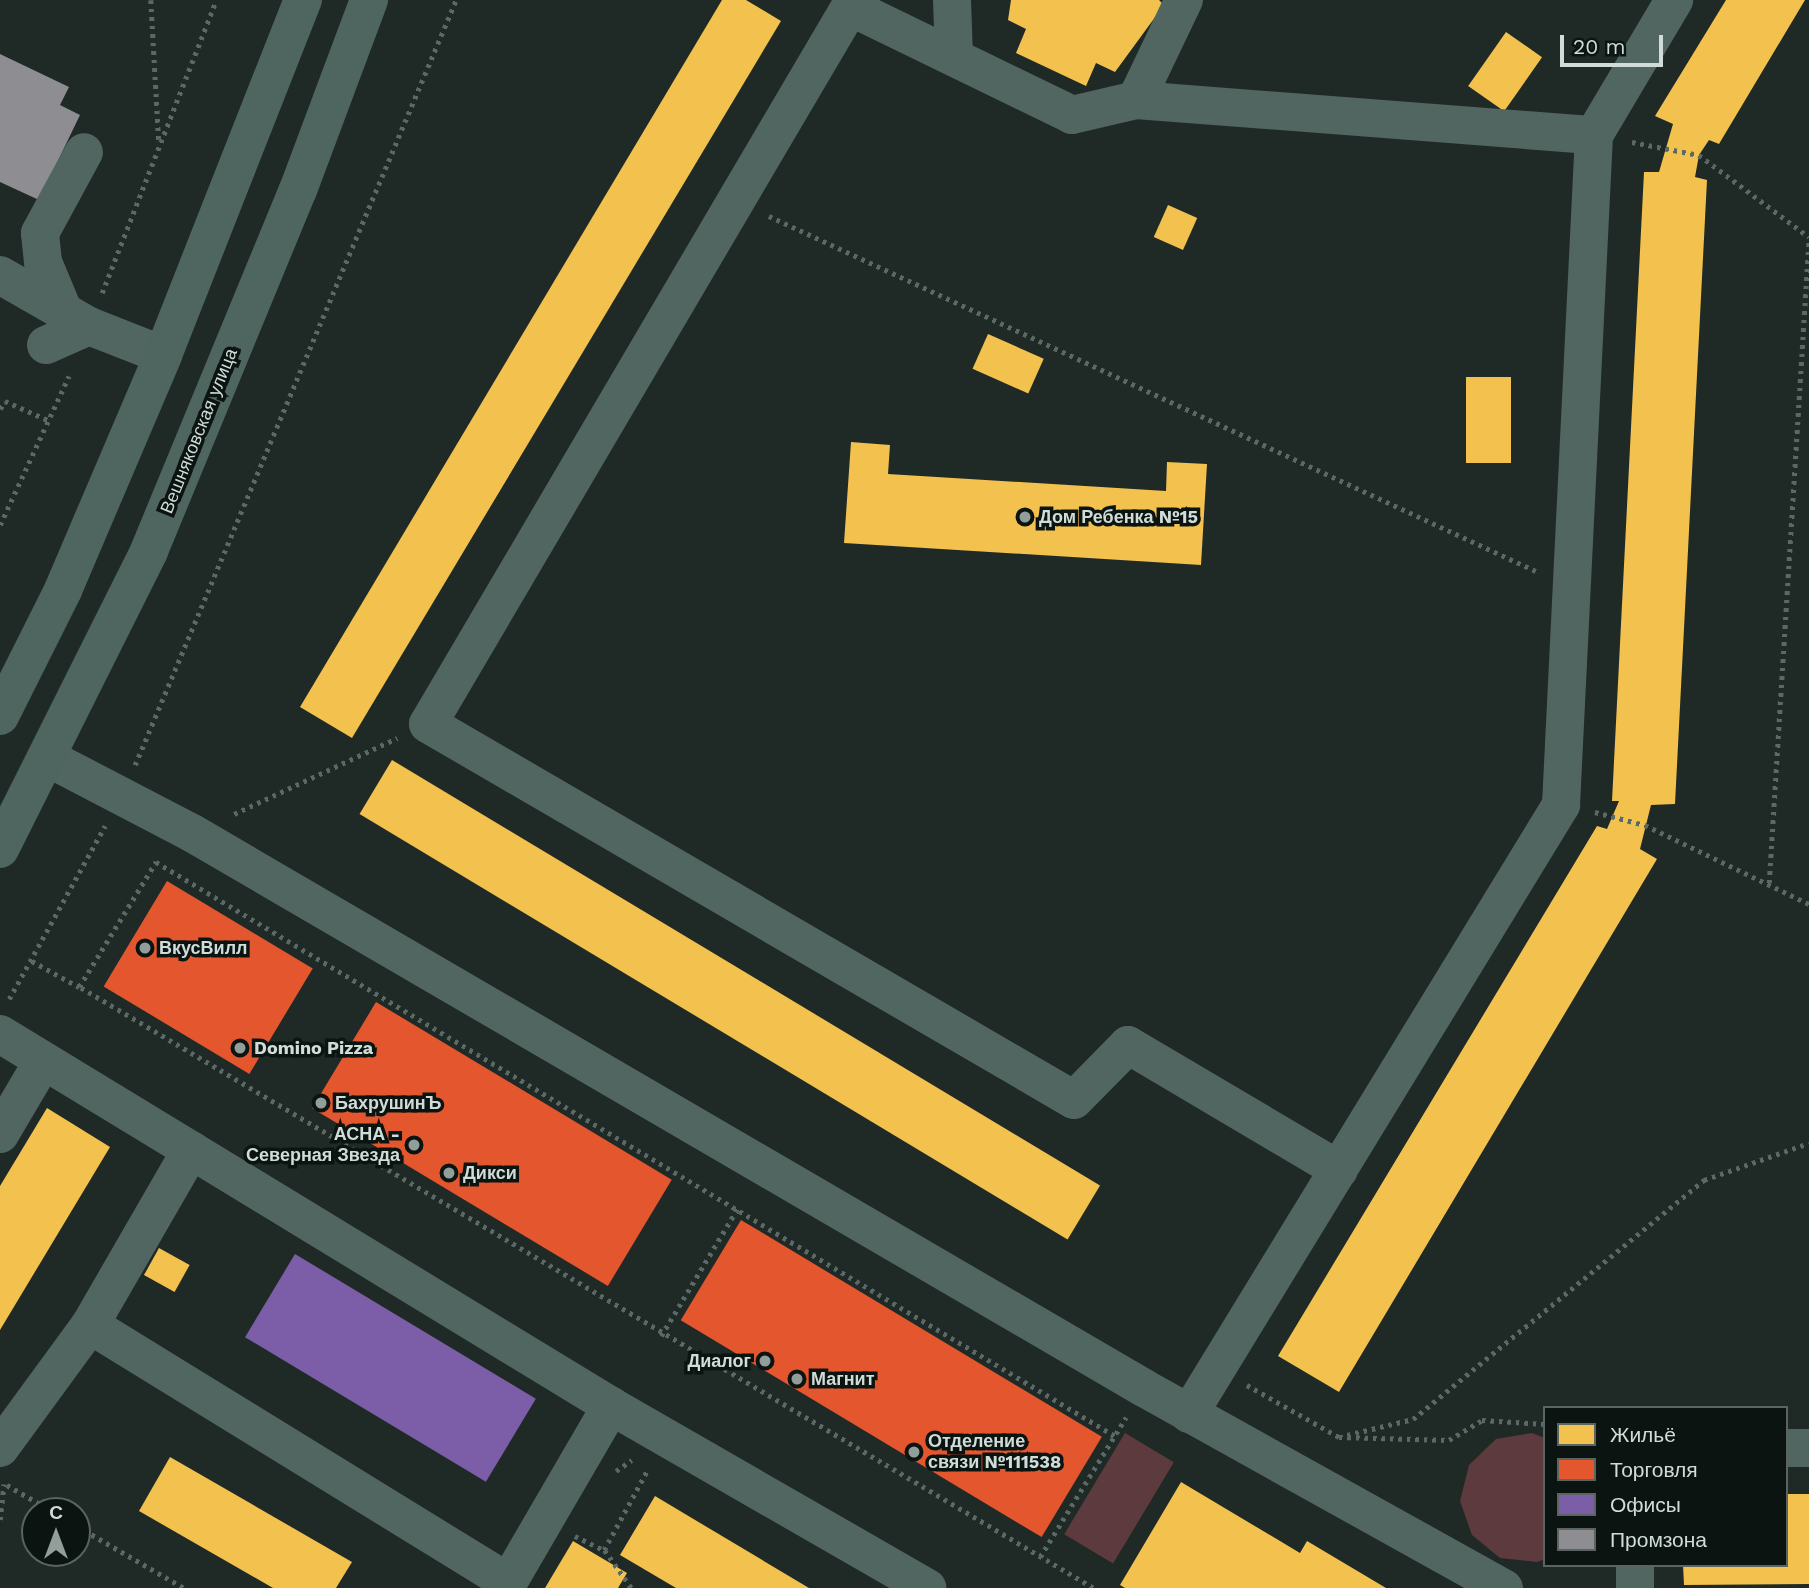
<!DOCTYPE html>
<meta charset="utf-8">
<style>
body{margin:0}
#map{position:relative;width:1809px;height:1588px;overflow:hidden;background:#1f2a27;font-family:"Work Sans",sans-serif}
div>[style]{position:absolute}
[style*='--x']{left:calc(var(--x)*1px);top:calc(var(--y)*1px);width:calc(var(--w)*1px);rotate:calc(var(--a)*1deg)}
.green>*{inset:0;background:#5c3a3d;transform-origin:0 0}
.homes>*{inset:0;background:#f2c14e;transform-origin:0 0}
.shops>*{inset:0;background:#e4572e;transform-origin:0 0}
.offices>*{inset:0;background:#7b5ea7;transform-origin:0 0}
.industry>*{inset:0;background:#8d8d92}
.path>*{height:4.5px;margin-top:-2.25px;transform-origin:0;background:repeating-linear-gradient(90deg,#5a6966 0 3.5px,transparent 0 8.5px)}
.minor>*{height:38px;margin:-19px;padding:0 19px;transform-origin:19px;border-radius:19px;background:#526661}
.major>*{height:38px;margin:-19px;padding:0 19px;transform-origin:19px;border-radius:19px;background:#4e665f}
.dots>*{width:19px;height:19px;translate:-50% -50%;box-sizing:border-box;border:4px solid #0c1412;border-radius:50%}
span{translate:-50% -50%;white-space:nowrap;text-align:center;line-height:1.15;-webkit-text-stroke:7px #0c1412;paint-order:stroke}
.street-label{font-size:18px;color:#d0dcd8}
.poi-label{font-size:18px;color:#d0dcd8;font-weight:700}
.left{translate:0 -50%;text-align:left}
.right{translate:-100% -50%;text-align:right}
.legend{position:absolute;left:1543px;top:1406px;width:245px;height:161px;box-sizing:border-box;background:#0c1412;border:2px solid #5a6461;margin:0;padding:9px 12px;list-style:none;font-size:21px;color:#d0dcd8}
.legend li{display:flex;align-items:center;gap:14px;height:35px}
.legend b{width:35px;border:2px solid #5a6461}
.north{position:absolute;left:21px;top:1497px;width:70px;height:70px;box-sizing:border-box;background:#0c1412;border:2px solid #5a6461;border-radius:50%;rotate:0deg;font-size:19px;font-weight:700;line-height:28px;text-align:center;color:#d0dcd8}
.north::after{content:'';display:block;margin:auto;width:24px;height:32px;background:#929e9a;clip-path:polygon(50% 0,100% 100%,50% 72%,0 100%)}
.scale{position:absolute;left:1560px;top:35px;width:103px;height:32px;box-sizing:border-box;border:4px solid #d0dcd8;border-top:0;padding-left:9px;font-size:21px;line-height:24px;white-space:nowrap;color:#d0dcd8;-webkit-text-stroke:5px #0c1412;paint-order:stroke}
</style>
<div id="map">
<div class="green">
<div style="left:1125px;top:1433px;width:57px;height:118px;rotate:31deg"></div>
<div style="clip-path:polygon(1532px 1433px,1545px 1438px,1545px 1559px,1537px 1562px,1500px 1558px,1472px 1535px,1460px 1501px,1469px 1465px,1496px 1439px)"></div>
</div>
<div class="homes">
<div style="clip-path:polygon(722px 0,746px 0,781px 21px,352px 738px,300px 707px)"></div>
<div style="clip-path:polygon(1011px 0,1159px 0,1164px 5px,1115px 72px,1096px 63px,1086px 86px,1016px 53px,1026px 29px,1008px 20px)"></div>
<div style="clip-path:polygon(1726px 0,1805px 0,1719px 144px,1709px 140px,1699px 155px,1695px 177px,1707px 180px,1675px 804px,1651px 805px,1640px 849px,1657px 859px,1339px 1392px,1278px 1356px,1597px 826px,1607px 829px,1619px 801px,1612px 801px,1644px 172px,1659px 172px,1673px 124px,1655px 116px)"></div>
<div style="left:1506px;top:32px;width:44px;height:66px;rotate:35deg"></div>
<div style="left:1168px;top:205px;width:32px;height:35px;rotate:24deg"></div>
<div style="left:988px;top:334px;width:61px;height:38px;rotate:24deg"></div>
<div style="left:1466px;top:377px;width:45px;height:86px"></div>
<div style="clip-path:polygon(851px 442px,890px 445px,888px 474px,1166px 491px,1167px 462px,1207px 464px,1201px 565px,844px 543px)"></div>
<div style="left:392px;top:760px;width:826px;height:63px;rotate:31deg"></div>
<div style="clip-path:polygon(47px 1108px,110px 1147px,0 1330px,0 1186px)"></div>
<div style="left:159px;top:1248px;width:35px;height:31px;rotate:29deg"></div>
<div style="clip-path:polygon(170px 1457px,352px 1562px,336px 1588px,273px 1588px,139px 1511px)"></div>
<div style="clip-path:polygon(1181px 1482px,1300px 1553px,1307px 1541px,1386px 1588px,1125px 1588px,1120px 1585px)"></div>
<div style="clip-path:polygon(1786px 1494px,1809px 1494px,1809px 1584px,1684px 1585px,1683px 1565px,1786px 1565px)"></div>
<div style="clip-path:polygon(655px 1496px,809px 1588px,676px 1588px,620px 1555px)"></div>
<div style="clip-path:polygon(573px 1541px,627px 1573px,618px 1588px,545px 1588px)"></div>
</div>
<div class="shops">
<div style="left:167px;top:881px;width:170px;height:123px;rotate:31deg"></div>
<div style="left:376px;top:1002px;width:345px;height:124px;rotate:31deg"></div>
<div style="left:741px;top:1220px;width:421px;height:117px;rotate:31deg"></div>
</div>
<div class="offices">
<div style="left:295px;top:1254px;width:281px;height:97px;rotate:31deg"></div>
</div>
<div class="industry">
<div style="clip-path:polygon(0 54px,69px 87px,60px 105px,80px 115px,39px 200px,0 182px)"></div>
</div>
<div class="path">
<div style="--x:151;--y:0;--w:142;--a:86.8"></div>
<div style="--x:1632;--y:142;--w:68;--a:11"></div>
<div style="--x:1699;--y:155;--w:137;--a:36.7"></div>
<div style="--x:769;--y:216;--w:845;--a:24.84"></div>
<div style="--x:102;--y:293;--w:314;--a:-68.7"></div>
<div style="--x:0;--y:409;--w:9;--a:-58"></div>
<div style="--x:5;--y:401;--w:49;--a:24"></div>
<div style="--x:0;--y:525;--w:164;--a:-65.2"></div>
<div style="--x:135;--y:765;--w:830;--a:-67.24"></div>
<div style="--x:1595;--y:812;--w:52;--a:14.6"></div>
<div style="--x:1645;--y:825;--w:182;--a:25.7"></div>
<div style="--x:234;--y:814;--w:180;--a:-25"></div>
<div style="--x:1769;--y:883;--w:647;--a:-86.46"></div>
<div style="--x:32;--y:961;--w:54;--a:29"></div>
<div style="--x:9;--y:999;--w:198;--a:-61"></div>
<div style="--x:661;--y:1336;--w:149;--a:-59"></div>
<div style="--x:1247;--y:1385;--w:106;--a:29.5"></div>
<div style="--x:1339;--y:1437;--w:110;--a:1.6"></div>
<div style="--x:1449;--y:1440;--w:39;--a:-31"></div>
<div style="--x:1482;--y:1420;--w:63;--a:3.6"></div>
<div style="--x:1347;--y:1435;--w:68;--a:-13.6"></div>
<div style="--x:1413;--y:1419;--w:377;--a:-39.4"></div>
<div style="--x:1704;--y:1180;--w:111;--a:-19.4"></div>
<div style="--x:616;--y:1471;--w:19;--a:-35"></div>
<div style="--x:7;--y:1485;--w:52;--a:30"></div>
<div style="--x:0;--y:1520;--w:36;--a:-84"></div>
<div style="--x:77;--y:1526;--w:124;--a:30.1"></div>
<div style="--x:575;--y:1536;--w:32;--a:26"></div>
<div style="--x:1040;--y:1557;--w:164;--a:-58.4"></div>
<div style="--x:631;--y:1588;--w:47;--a:-125.4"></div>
<div style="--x:604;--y:1550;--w:92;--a:-61.5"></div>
<div style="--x:1093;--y:1588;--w:1179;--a:-149.34"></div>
<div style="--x:79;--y:987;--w:147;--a:-58.4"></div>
<div style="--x:156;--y:862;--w:1118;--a:30.9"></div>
</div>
<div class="minor">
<div style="--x:854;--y:0;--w:840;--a:120.47"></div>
<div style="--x:428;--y:724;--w:747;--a:30.2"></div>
<div style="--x:1074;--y:1100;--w:77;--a:-45.5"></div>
<div style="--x:1128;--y:1045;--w:245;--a:30.6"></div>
<div style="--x:952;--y:0;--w:57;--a:88"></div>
<div style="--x:850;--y:7;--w:247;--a:25.9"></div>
<div style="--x:1072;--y:115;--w:66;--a:-13.2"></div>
<div style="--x:1136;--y:100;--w:459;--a:4.4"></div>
<div style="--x:1136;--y:100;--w:111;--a:-64.4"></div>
<div style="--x:0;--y:275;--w:103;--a:29.8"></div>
<div style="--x:89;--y:326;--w:79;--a:21.4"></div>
<div style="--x:63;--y:310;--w:52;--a:-112.6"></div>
<div style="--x:43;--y:262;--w:29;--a:-96"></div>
<div style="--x:40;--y:233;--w:92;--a:-61.5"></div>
<div style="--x:46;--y:345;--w:47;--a:-23.8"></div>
<div style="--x:48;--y:758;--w:162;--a:27.5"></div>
<div style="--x:192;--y:833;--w:1102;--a:30.24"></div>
<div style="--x:1144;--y:1388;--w:412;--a:29.1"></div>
<div style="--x:0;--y:1034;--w:715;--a:31.33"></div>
<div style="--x:611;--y:1406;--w:365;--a:29.9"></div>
<div style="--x:0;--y:1134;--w:85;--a:-59.5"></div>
<div style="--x:90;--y:1325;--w:491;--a:31.6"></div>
<div style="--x:1189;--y:1414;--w:714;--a:-58.58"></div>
<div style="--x:1561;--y:805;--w:671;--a:-87.18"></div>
<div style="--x:1594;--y:135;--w:157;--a:-59.3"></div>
<div style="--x:0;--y:1448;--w:152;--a:-53.8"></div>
<div style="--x:90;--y:1325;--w:202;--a:-60"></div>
<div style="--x:1786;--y:1448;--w:23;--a:0"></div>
<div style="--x:1635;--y:1565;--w:23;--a:90"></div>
<div style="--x:505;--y:1588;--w:211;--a:-59.8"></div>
</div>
<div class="major">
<div style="--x:0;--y:716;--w:141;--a:-63.4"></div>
<div style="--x:63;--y:590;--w:255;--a:-66.9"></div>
<div style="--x:163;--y:355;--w:382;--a:-68.5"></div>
<div style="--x:0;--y:849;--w:333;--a:-63.4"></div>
<div style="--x:149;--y:551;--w:391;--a:-67.6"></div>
<div style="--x:298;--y:190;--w:203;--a:-69.5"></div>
</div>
<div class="dots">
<div style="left:1025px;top:517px;background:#929e9a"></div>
<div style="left:145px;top:948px;background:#929e9a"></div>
<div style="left:240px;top:1048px;background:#929e9a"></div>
<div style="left:321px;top:1103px;background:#929e9a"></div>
<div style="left:414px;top:1145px;background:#929e9a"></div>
<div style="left:449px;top:1173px;background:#929e9a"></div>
<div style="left:765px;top:1361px;background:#929e9a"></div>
<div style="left:797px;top:1379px;background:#929e9a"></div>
<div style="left:914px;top:1452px;background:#929e9a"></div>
</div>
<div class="street-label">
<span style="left:199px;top:431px;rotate:-68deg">Вешняковская улица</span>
</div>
<div class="poi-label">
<span class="left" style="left:1039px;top:517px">Дом Ребенка №15</span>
<span class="left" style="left:159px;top:948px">ВкусВилл</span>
<span class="left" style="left:254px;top:1048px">Domino Pizza</span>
<span class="left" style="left:335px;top:1103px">БахрушинЪ</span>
<span class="right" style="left:400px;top:1145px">АСНА -<br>Северная Звезда</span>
<span class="left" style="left:463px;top:1173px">Дикси</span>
<span class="right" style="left:751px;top:1361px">Диалог</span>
<span class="left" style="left:811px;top:1379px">Магнит</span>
<span class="left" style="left:928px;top:1452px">Отделение<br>связи №111538</span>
</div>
<ul class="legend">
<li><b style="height:19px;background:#f2c14e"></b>Жильё</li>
<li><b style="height:19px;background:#e4572e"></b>Торговля</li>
<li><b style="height:19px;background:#7b5ea7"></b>Офисы</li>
<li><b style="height:19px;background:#8d8d92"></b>Промзона</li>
</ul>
<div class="north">С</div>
<div class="scale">20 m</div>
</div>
